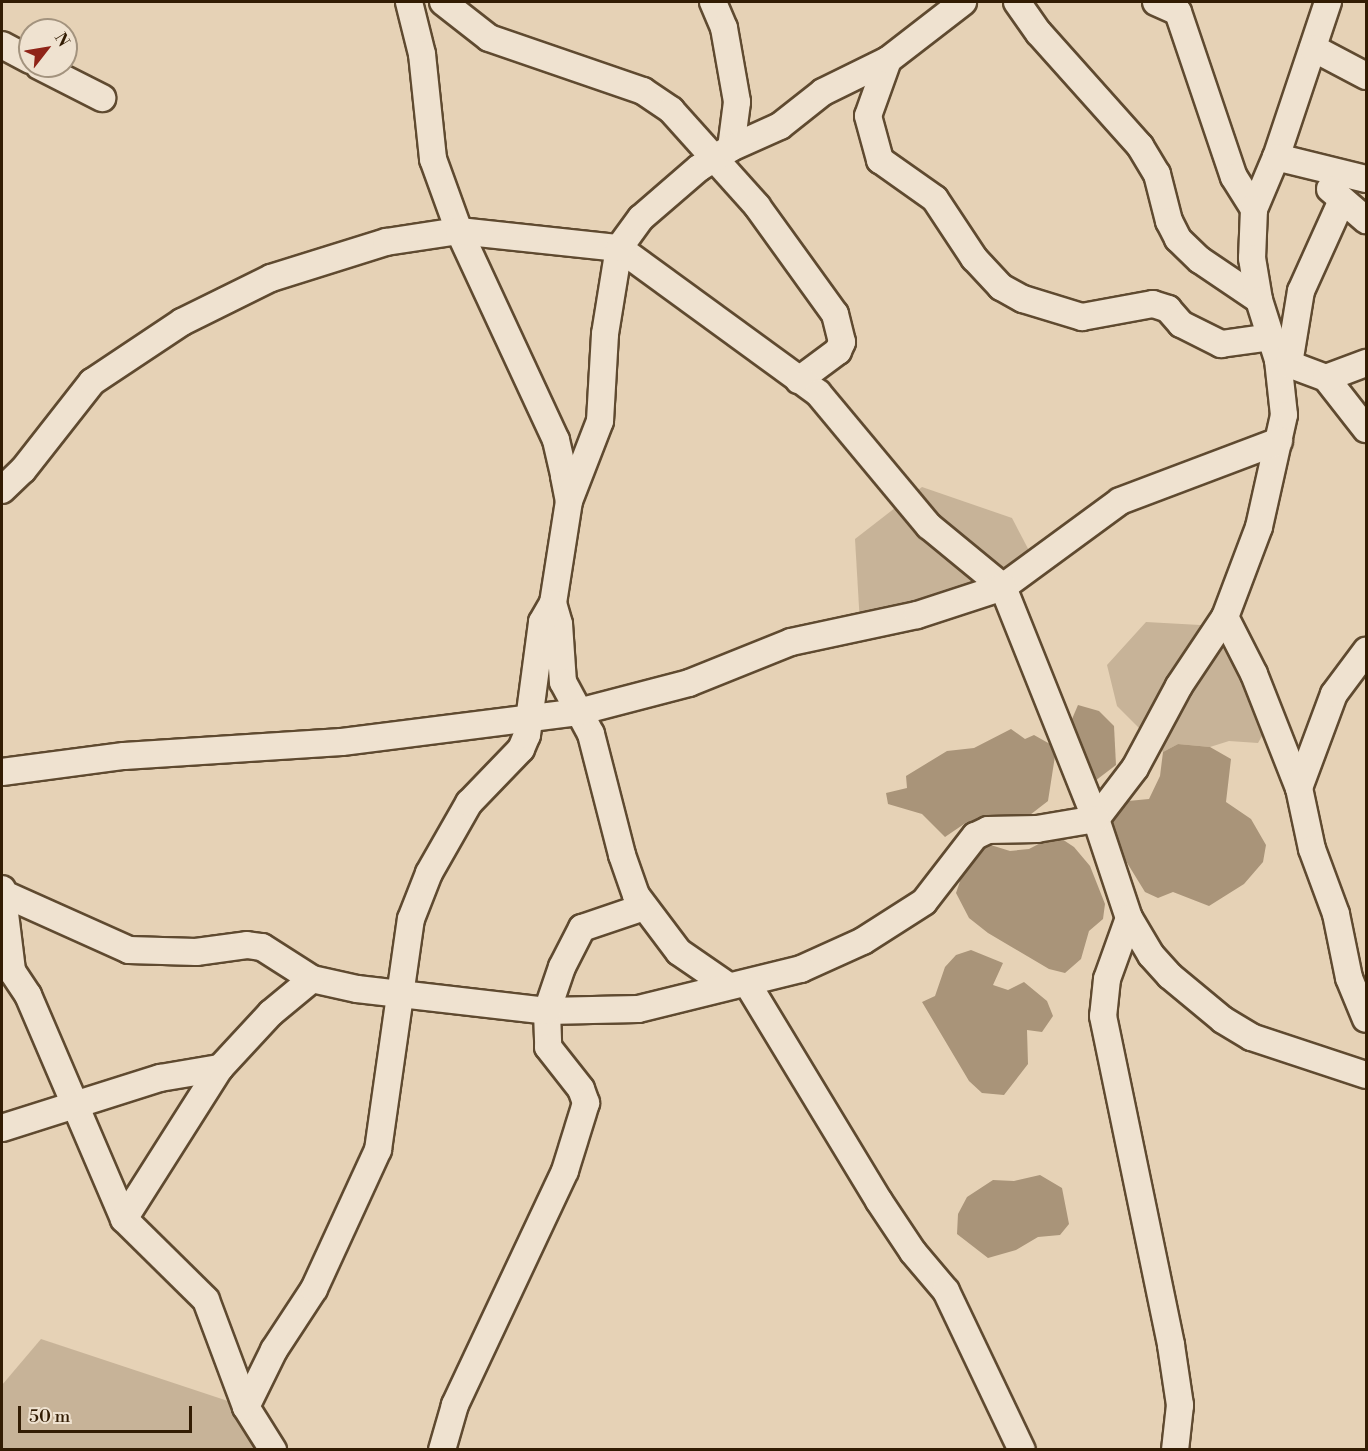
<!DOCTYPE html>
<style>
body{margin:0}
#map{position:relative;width:1368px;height:1451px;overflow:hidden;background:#e6d2b6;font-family:"Libre Bodoni",serif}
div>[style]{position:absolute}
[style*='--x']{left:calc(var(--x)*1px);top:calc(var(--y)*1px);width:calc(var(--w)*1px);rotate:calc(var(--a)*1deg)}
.green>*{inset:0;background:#c7b398}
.water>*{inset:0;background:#a99479}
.roads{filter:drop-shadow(2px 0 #5f4a30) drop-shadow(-2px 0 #5f4a30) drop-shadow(0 2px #5f4a30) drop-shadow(0 -2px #5f4a30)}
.minor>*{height:26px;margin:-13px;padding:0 13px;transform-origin:13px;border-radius:13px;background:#efe2d0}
span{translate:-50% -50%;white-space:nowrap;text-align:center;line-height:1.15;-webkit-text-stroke:4.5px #efe2d0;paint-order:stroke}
.frame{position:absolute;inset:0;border:3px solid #321c03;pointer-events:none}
.north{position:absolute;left:18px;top:18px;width:60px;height:60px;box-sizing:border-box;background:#efe2d0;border:2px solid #a3937e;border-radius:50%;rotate:59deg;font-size:16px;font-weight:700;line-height:24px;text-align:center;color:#321c03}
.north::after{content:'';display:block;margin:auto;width:21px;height:27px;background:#8f2418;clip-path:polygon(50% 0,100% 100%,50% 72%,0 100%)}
.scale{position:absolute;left:18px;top:1406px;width:174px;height:27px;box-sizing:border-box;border:3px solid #321c03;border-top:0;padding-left:8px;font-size:18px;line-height:21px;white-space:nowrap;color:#321c03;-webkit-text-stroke:4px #efe2d0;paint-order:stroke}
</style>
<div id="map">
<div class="green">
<div style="clip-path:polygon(922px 487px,1012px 518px,1035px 562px,860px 624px,855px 539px)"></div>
<div style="clip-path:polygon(1146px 622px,1218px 626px,1271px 720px,1258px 743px,1229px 741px,1210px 747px,1178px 744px,1163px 752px,1117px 706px,1107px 665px)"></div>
<div style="clip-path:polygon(41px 1339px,246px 1407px,263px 1450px,2px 1450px,2px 1385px)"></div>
</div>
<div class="water">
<div style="clip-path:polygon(1078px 705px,1099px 711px,1114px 726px,1116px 765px,1095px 781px,1086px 775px,1071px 741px,1072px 719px)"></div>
<div style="clip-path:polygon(1011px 729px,1025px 739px,1034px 735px,1050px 744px,1055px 756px,1048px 801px,1026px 818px,971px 827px,967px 822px,945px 837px,922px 814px,888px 804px,886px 793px,907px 788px,906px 776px,947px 751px,974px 748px)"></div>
<div style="clip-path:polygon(1178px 744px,1210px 747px,1231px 759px,1226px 802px,1251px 819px,1266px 845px,1263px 862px,1244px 884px,1209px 906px,1173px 892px,1158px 898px,1145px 892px,1113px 840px,1106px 818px,1128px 801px,1149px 799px,1160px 776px,1163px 752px)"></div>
<div style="clip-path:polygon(1056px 835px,1074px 847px,1090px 866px,1105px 904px,1103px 919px,1089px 931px,1081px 959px,1065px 973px,1049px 969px,988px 933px,969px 918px,956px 893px,969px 855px,981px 842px,1010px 851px,1029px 849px)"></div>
<div style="clip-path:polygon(971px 950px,1003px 963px,993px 985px,1008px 990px,1024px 982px,1047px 1001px,1053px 1016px,1042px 1032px,1027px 1030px,1028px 1064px,1004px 1095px,982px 1093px,969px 1081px,922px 1002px,935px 996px,945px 967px,956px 955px)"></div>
<div style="clip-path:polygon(1040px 1175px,1062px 1188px,1069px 1224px,1060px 1235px,1038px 1237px,1016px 1250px,988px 1258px,957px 1234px,958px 1214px,967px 1197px,993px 1180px,1014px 1181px)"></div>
</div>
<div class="roads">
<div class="minor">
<div style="--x:409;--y:2;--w:54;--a:76"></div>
<div style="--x:422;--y:54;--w:106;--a:84"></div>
<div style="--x:433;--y:159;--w:77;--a:70.1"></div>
<div style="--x:459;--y:231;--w:230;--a:65.1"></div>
<div style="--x:556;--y:440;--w:37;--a:77"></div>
<div style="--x:564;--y:476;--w:25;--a:79"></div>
<div style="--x:569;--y:501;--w:103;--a:98.9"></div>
<div style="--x:553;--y:603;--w:22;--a:74"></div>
<div style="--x:559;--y:624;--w:58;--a:86.1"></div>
<div style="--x:563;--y:682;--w:59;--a:61.7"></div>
<div style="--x:591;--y:734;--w:125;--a:75.6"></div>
<div style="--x:622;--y:855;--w:42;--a:70.7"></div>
<div style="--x:636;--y:895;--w:71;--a:53"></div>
<div style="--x:679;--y:952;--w:58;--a:34.5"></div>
<div style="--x:443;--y:2;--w:58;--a:38"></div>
<div style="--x:489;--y:38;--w:163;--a:19"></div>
<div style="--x:643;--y:91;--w:34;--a:34"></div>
<div style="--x:671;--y:110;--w:129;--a:48.1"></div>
<div style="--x:757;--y:206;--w:133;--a:54.2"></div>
<div style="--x:835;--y:314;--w:29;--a:76"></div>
<div style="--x:842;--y:342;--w:10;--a:114"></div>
<div style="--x:838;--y:351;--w:49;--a:143.4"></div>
<div style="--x:713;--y:2;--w:28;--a:67"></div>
<div style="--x:724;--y:28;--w:75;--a:80"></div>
<div style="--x:737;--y:102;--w:46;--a:97.4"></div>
<div style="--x:1017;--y:2;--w:38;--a:55"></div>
<div style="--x:1039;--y:33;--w:152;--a:48.2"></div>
<div style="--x:1140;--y:146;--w:33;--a:59"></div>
<div style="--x:1157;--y:174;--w:49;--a:75.7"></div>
<div style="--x:1169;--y:221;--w:20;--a:63"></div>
<div style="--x:1178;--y:239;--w:30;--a:44"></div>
<div style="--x:1200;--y:260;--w:71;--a:34.1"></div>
<div style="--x:1156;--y:2;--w:24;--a:24"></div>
<div style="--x:1178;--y:12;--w:174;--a:71.3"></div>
<div style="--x:1234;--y:177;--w:38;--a:58"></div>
<div style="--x:1328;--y:2;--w:163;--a:108.5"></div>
<div style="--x:1276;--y:157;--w:56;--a:112.9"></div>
<div style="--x:1254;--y:209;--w:49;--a:92.3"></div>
<div style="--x:1252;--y:258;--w:43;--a:80.5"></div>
<div style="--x:1259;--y:300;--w:63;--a:72.4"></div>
<div style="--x:1278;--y:360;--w:55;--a:83.8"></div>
<div style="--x:1284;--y:415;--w:115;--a:102.6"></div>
<div style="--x:1259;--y:527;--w:96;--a:110.7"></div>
<div style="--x:1225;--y:617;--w:83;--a:123.7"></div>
<div style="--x:1179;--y:686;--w:93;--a:118.2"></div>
<div style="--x:1135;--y:768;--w:64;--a:127.4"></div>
<div style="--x:1096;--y:819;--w:104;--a:71.6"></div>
<div style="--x:1129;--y:918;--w:43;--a:59.3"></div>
<div style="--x:1151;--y:955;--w:28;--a:48"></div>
<div style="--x:1170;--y:976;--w:69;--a:39.7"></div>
<div style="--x:1223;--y:1020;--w:33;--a:31"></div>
<div style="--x:1251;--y:1037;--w:121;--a:18.3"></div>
<div style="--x:2;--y:45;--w:32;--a:28"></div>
<div style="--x:1313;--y:48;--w:60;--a:27.8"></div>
<div style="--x:888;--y:60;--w:59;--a:109.7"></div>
<div style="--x:868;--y:116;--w:46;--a:74.7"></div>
<div style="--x:880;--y:160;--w:67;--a:35.3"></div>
<div style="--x:935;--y:199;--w:71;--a:56.5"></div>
<div style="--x:974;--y:258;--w:40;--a:47"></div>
<div style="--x:1001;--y:287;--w:25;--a:29"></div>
<div style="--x:1023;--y:299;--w:62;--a:17"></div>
<div style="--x:1082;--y:317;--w:72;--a:-10.4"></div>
<div style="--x:1153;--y:304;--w:16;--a:18"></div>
<div style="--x:1168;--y:309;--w:20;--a:49"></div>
<div style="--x:1181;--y:324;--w:45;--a:26.6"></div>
<div style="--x:1221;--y:344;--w:50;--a:-8"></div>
<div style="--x:39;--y:66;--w:71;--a:26.9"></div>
<div style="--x:1276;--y:157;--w:93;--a:13.7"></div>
<div style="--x:1330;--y:189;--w:48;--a:40.7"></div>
<div style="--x:1278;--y:360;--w:51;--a:20.6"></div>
<div style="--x:1326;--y:378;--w:65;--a:51.9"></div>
<div style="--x:1289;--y:364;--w:74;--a:-80.7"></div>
<div style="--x:1301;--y:291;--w:100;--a:-65.7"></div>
<div style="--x:1326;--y:378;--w:43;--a:-20.6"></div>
<div style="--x:2;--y:490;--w:29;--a:-44"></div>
<div style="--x:23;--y:470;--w:112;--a:-51.9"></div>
<div style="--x:92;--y:382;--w:108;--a:-33.7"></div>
<div style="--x:182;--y:322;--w:99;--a:-26.3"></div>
<div style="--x:271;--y:278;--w:121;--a:-17.4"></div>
<div style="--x:386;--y:242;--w:74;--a:-8.6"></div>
<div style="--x:459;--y:231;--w:161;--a:6.1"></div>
<div style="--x:619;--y:248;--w:246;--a:36.1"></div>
<div style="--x:818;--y:393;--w:173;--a:50.2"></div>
<div style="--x:929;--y:526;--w:96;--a:39.5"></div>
<div style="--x:1003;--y:587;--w:145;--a:-36.3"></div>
<div style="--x:1120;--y:501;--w:170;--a:-20.7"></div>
<div style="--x:569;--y:501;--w:86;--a:-68.8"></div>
<div style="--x:600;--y:421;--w:87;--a:-86.7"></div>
<div style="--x:605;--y:334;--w:87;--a:-80.8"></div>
<div style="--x:619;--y:248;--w:37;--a:-54"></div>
<div style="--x:641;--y:218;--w:77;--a:-40.8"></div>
<div style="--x:699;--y:168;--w:38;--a:-32"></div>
<div style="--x:731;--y:148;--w:54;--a:-24.2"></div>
<div style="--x:780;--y:126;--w:55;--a:-38.3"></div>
<div style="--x:823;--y:92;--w:72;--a:-26.2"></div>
<div style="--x:888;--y:60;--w:95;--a:-37.7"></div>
<div style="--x:1225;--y:617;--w:64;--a:63"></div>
<div style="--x:1254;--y:674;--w:123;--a:68.5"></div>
<div style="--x:1299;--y:788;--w:62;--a:78"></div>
<div style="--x:1312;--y:849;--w:69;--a:69.7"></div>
<div style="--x:1336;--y:914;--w:65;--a:78.5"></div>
<div style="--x:1349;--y:978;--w:44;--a:67.5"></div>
<div style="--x:2;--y:772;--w:123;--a:-7.5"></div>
<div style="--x:124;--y:756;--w:218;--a:-3.7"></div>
<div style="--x:342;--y:742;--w:238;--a:-7.2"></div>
<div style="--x:578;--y:712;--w:115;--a:-14.6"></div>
<div style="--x:689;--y:683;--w:110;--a:-21.9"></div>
<div style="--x:791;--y:642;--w:129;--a:-12.1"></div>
<div style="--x:917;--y:615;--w:90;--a:-18"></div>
<div style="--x:1003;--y:587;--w:250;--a:68.2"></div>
<div style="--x:1096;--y:819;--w:60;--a:170.4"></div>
<div style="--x:1037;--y:829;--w:49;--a:178.8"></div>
<div style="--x:988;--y:830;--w:14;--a:155"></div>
<div style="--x:975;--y:836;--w:83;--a:127.7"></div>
<div style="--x:924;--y:902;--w:72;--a:147.4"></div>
<div style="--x:863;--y:941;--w:68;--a:155.7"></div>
<div style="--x:801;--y:969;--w:168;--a:166.2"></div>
<div style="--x:638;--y:1009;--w:91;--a:178.7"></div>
<div style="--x:547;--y:1011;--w:36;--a:88"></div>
<div style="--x:548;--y:1047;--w:53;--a:51.8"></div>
<div style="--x:581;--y:1089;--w:15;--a:70"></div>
<div style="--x:586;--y:1103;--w:71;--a:107.2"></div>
<div style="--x:565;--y:1171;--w:259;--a:115.2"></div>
<div style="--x:455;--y:1405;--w:47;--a:106.1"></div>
<div style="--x:1299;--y:788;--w:100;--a:-69.6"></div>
<div style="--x:1334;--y:694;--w:54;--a:-53.3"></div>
<div style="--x:2;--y:889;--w:83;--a:83"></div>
<div style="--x:2;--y:893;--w:139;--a:24.2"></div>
<div style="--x:129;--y:950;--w:67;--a:1.7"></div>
<div style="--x:196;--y:952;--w:51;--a:-7.8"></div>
<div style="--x:247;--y:945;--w:15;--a:8"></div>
<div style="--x:262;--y:947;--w:59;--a:32.6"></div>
<div style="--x:312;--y:979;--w:46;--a:12.5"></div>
<div style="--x:357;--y:989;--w:191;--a:6.6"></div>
<div style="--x:547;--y:1011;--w:46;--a:-71.2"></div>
<div style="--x:562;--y:967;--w:44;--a:-62.9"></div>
<div style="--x:582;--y:928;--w:65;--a:-18.7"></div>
<div style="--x:1129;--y:918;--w:65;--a:109.8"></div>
<div style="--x:1107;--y:979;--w:37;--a:96"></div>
<div style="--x:1103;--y:1016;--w:336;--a:78.3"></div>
<div style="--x:1171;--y:1345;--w:61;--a:81.5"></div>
<div style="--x:1180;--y:1405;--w:45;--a:96.3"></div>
<div style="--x:2;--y:956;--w:47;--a:56.3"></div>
<div style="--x:28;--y:995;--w:244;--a:66.8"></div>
<div style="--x:124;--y:1219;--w:115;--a:44.6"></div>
<div style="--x:206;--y:1300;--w:114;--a:69.5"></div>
<div style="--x:246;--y:1407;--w:51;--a:57.9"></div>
<div style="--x:747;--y:983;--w:255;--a:58.8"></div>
<div style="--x:879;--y:1201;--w:61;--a:56.3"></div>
<div style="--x:913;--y:1252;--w:51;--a:49.8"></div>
<div style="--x:946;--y:1291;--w:176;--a:64.5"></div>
<div style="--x:2;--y:1128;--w:166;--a:-17.6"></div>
<div style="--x:160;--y:1078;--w:61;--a:-9.5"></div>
<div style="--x:124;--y:1219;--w:179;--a:-57.6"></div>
<div style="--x:220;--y:1068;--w:75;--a:-47.2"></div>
<div style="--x:271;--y:1013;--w:53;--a:-39.7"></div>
<div style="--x:246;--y:1407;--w:64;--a:-63.8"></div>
<div style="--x:274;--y:1350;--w:73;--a:-56.7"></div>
<div style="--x:314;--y:1289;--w:153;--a:-65.3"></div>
<div style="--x:378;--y:1150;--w:233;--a:-81.9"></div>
<div style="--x:411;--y:919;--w:49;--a:-68.6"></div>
<div style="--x:429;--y:873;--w:81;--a:-60.3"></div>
<div style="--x:469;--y:803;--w:75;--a:-46.1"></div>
<div style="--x:521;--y:749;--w:15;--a:-67"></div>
<div style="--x:527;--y:735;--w:114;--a:-82.4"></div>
<div style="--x:542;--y:622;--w:22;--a:-60"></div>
</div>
</div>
<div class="frame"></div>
<div class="north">N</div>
<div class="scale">50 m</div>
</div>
